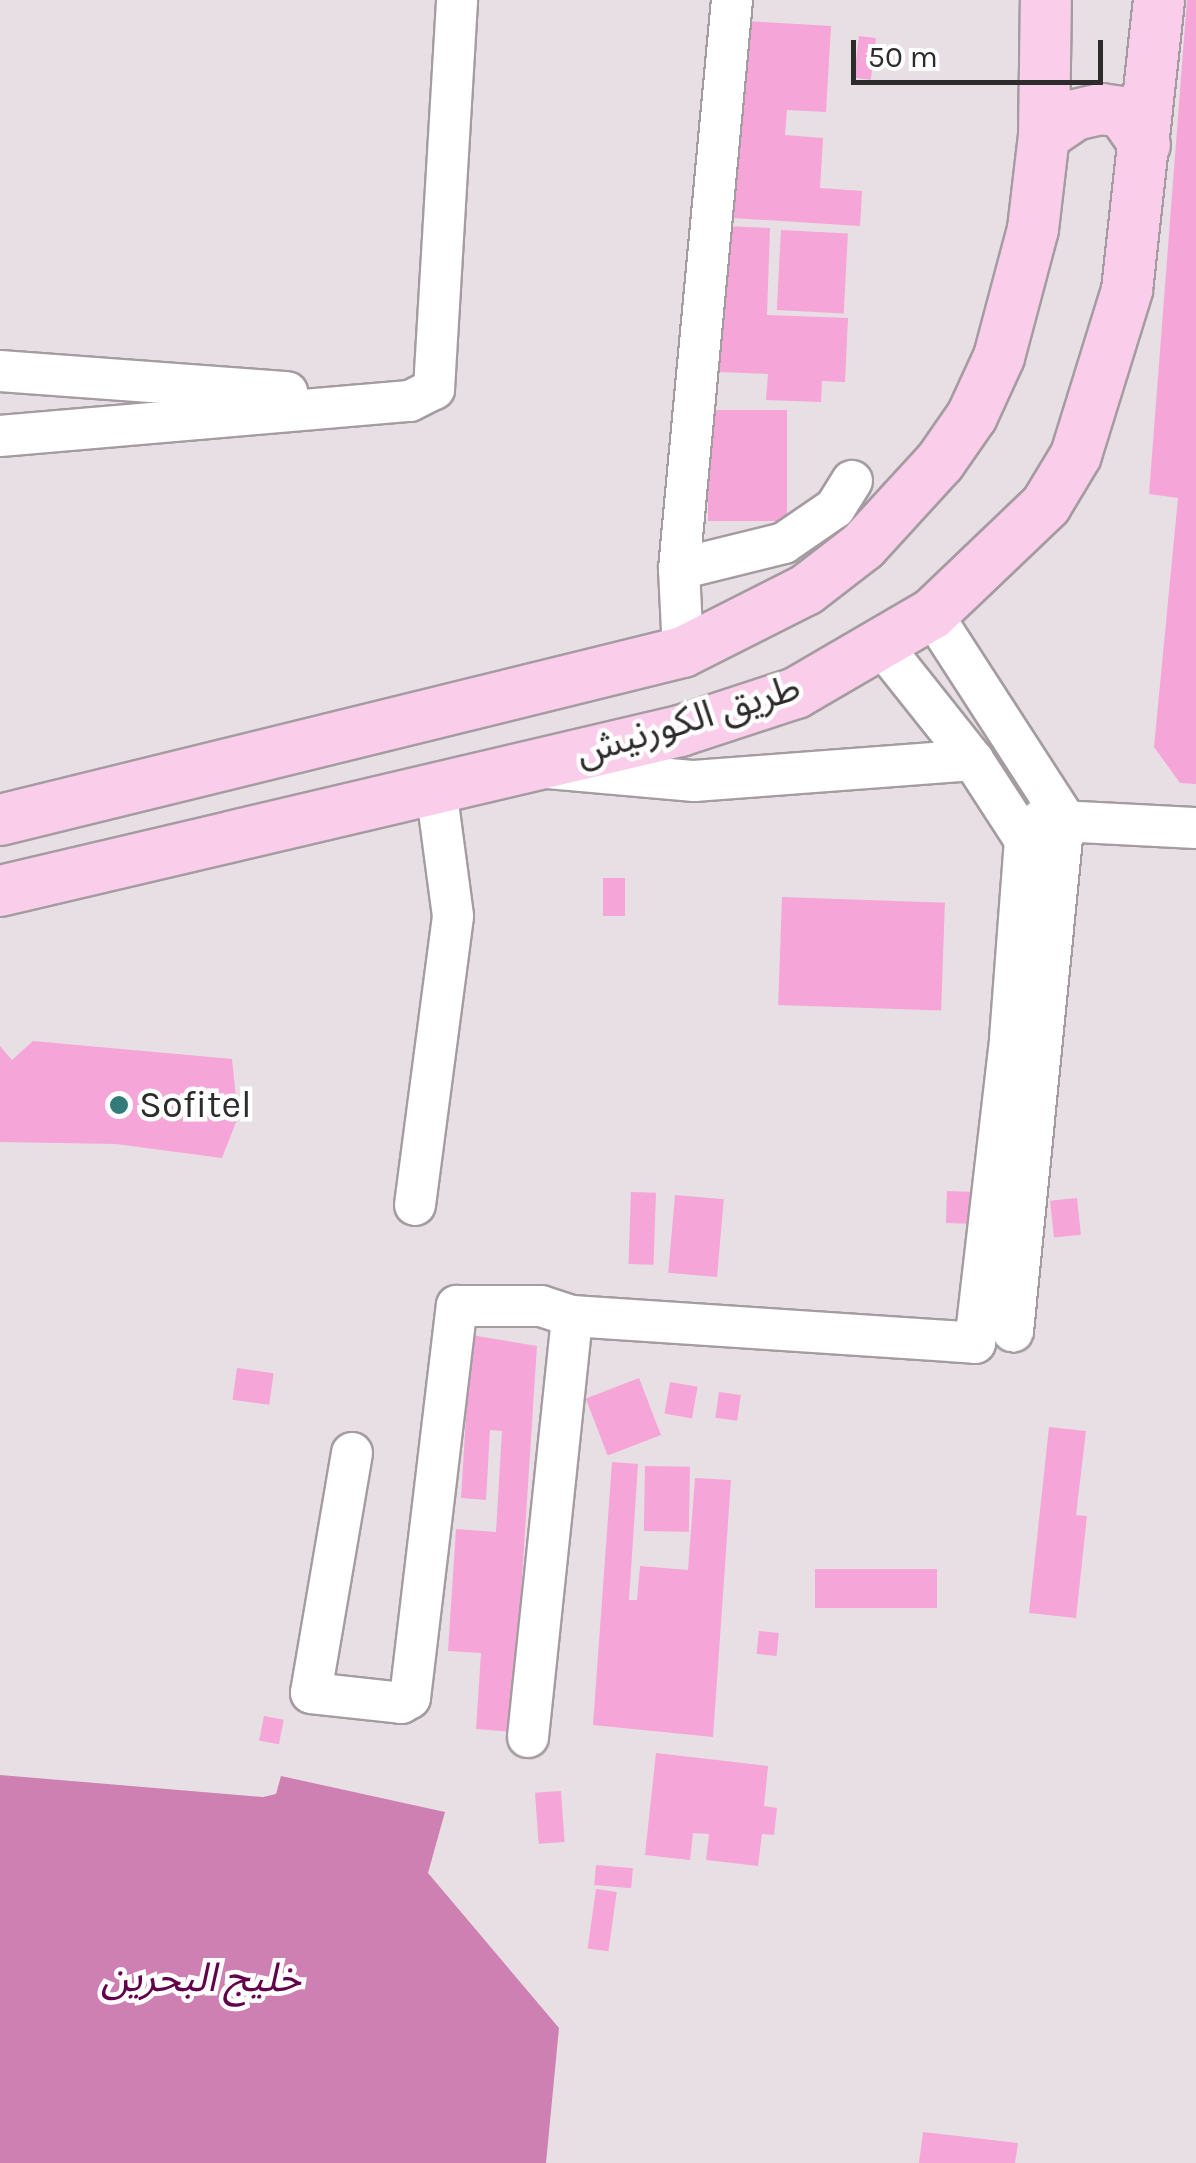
<!DOCTYPE html>
<meta charset="utf-8">
<style>
body{margin:0}
#map{position:relative;width:1196px;height:2163px;overflow:hidden;background:#e7dfe4;font-family:Karla,"Noto Sans Arabic",sans-serif}
div>[style]{position:absolute}
[style*='--x']{left:calc(var(--x)*1px);top:calc(var(--y)*1px);width:calc(var(--w)*1px);rotate:calc(var(--a)*1deg)}
.water>*{inset:0;background:#cd80b1}
.building>*{inset:0;background:#f5a5d7;transform-origin:0 0}
.roads{filter:drop-shadow(2px 0 #a49ca1) drop-shadow(-2px 0 #a49ca1) drop-shadow(0 2px #a49ca1) drop-shadow(0 -2px #a49ca1)}
.minor>*{height:40px;margin:-20px;padding:0 20px;transform-origin:20px;border-radius:20px;background:#fff}
.major>*{height:50px;margin:-25px;padding:0 25px;transform-origin:25px;border-radius:25px;background:#faceea}
.dots>*{width:28px;height:28px;translate:-50% -50%;box-sizing:border-box;border:5px solid #fff;border-radius:50%}
span{translate:-50% -50%;white-space:nowrap;text-align:center;line-height:1.15;-webkit-text-stroke:9px #fff;paint-order:stroke}
.street-label{font-size:38px;color:#2e2b2d}
.poi-label{font-size:38px;color:#2e2b2d}
.left{translate:0 -50%;text-align:left}
.water-label{font-size:40px;color:#62004a;font-style:italic}
.scale{position:absolute;left:851px;top:40px;width:252px;height:45px;box-sizing:border-box;border:5px solid #2e2b2d;border-top:0;padding-left:12px;font-size:30px;line-height:35px;white-space:nowrap;color:#2e2b2d;-webkit-text-stroke:8px #fff;paint-order:stroke}
</style>
<div id="map">
<div class="water">
<div style="clip-path:polygon(0 1775px,263px 1797px,276px 1794px,281px 1776px,445px 1812px,428px 1873px,559px 2028px,546px 2163px,0 2163px)"></div>
</div>
<div class="building">
<div style="clip-path:polygon(1187px 0,1196px 0,1196px 784px,1180px 783px,1154px 747px,1178px 498px,1149px 494px)"></div>
<div style="clip-path:polygon(745px 21px,831px 26px,826px 112px,787px 110px,785px 135px,823px 138px,820px 188px,862px 191px,860px 226px,733px 218px)"></div>
<div style="left:859px;top:36px;width:17px;height:42px;rotate:7deg"></div>
<div style="clip-path:polygon(724px 226px,770px 228px,767px 315px,848px 318px,845px 382px,822px 381px,821px 402px,766px 400px,768px 374px,718px 372px)"></div>
<div style="left:781px;top:230px;width:67px;height:80px;rotate:3deg"></div>
<div style="left:787px;top:410px;width:111px;height:79px;rotate:90deg"></div>
<div style="left:603px;top:878px;width:22px;height:38px"></div>
<div style="left:782px;top:897px;width:163px;height:108px;rotate:2deg"></div>
<div style="clip-path:polygon(33px 1041px,232px 1059px,238px 1117px,222px 1158px,116px 1144px,0 1142px,0 1046px,12px 1060px)"></div>
<div style="left:947px;top:1191px;width:23px;height:32px;rotate:2deg"></div>
<div style="left:631px;top:1192px;width:25px;height:72px;rotate:2deg"></div>
<div style="left:675px;top:1195px;width:49px;height:78px;rotate:5deg"></div>
<div style="left:1077px;top:1198px;width:37px;height:27px;rotate:84deg"></div>
<div style="clip-path:polygon(471px 1335px,537px 1346px,512px 1732px,476px 1729px,481px 1653px,448px 1651px,456px 1529px,496px 1532px,502px 1431px,490px 1430px,486px 1500px,461px 1498px)"></div>
<div style="left:237px;top:1368px;width:37px;height:32px;rotate:8deg"></div>
<div style="left:639px;top:1378px;width:61px;height:57px;rotate:69deg"></div>
<div style="left:670px;top:1382px;width:28px;height:32px;rotate:10deg"></div>
<div style="left:719px;top:1392px;width:22px;height:26px;rotate:8deg"></div>
<div style="clip-path:polygon(1049px 1427px,1086px 1431px,1076px 1515px,1087px 1516px,1076px 1618px,1029px 1613px)"></div>
<div style="clip-path:polygon(612px 1462px,638px 1464px,629px 1600px,637px 1600px,640px 1566px,688px 1570px,695px 1478px,731px 1480px,713px 1737px,593px 1725px)"></div>
<div style="left:645px;top:1466px;width:45px;height:65px;rotate:1deg"></div>
<div style="left:937px;top:1569px;width:39px;height:122px;rotate:90deg"></div>
<div style="left:759px;top:1631px;width:20px;height:23px;rotate:6deg"></div>
<div style="left:264px;top:1716px;width:20px;height:25px;rotate:11deg"></div>
<div style="clip-path:polygon(656px 1753px,768px 1766px,764px 1806px,777px 1808px,774px 1835px,762px 1834px,758px 1866px,706px 1860px,709px 1834px,693px 1833px,690px 1860px,645px 1855px)"></div>
<div style="left:561px;top:1791px;width:51px;height:26px;rotate:86deg"></div>
<div style="left:596px;top:1865px;width:37px;height:20px;rotate:5deg"></div>
<div style="left:596px;top:1889px;width:21px;height:60px;rotate:8deg"></div>
<div style="clip-path:polygon(923px 2132px,1018px 2143px,1015px 2163px,919px 2163px)"></div>
</div>
<div class="roads">
<div class="minor">
<div style="--x:732;--y:0;--w:571;--a:95.32"></div>
<div style="--x:679;--y:569;--w:108;--a:-13.9"></div>
<div style="--x:784;--y:543;--w:62;--a:-34.5"></div>
<div style="--x:835;--y:508;--w:32;--a:-58"></div>
<div style="--x:0;--y:371;--w:288;--a:4.2"></div>
<div style="--x:0;--y:436;--w:411;--a:-4.9"></div>
<div style="--x:410;--y:401;--w:27;--a:-27"></div>
<div style="--x:434;--y:389;--w:390;--a:-86.6"></div>
<div style="--x:679;--y:569;--w:83;--a:87.2"></div>
<div style="--x:932;--y:614;--w:243;--a:57.1"></div>
<div style="--x:1064;--y:818;--w:516;--a:95.68"></div>
<div style="--x:548;--y:768;--w:147;--a:5.1"></div>
<div style="--x:694;--y:781;--w:280;--a:-4.3"></div>
<div style="--x:1041;--y:820;--w:155;--a:3"></div>
<div style="--x:415;--y:1205;--w:291;--a:-82.5"></div>
<div style="--x:453;--y:916;--w:129;--a:-97.6"></div>
<div style="--x:352;--y:1453;--w:243;--a:99.7"></div>
<div style="--x:311;--y:1693;--w:91;--a:6.3"></div>
<div style="--x:401;--y:1703;--w:10;--a:-29"></div>
<div style="--x:410;--y:1698;--w:395;--a:-83.2"></div>
<div style="--x:457;--y:1306;--w:84;--a:0"></div>
<div style="--x:541;--y:1306;--w:33;--a:18"></div>
<div style="--x:572;--y:1316;--w:404;--a:3.8"></div>
<div style="--x:975;--y:1343;--w:306;--a:-83.4"></div>
<div style="--x:1010;--y:1039;--w:200;--a:-85.7"></div>
<div style="--x:1025;--y:840;--w:95;--a:-123"></div>
<div style="--x:973;--y:760;--w:149;--a:-128.5"></div>
<div style="--x:528;--y:1737;--w:423;--a:-84"></div>
</div>
<div class="major">
<div style="--x:1044;--y:136;--w:37;--a:-34"></div>
<div style="--x:1075;--y:115;--w:27;--a:-13"></div>
<div style="--x:1101;--y:109;--w:21;--a:8"></div>
<div style="--x:1122;--y:112;--w:40;--a:55.1"></div>
<div style="--x:0;--y:820;--w:703;--a:-13.82"></div>
<div style="--x:683;--y:652;--w:138;--a:-26.8"></div>
<div style="--x:806;--y:590;--w:72;--a:-37.7"></div>
<div style="--x:863;--y:546;--w:114;--a:-47.5"></div>
<div style="--x:940;--y:462;--w:56;--a:-55.2"></div>
<div style="--x:972;--y:416;--w:65;--a:-65.4"></div>
<div style="--x:999;--y:357;--w:132;--a:-75.1"></div>
<div style="--x:1033;--y:229;--w:94;--a:-83.3"></div>
<div style="--x:1044;--y:136;--w:136;--a:-89.2"></div>
<div style="--x:0;--y:891;--w:699;--a:-13.24"></div>
<div style="--x:680;--y:731;--w:122;--a:-18.1"></div>
<div style="--x:796;--y:693;--w:157;--a:-30.2"></div>
<div style="--x:932;--y:614;--w:158;--a:-43.7"></div>
<div style="--x:1046;--y:505;--w:58;--a:-59"></div>
<div style="--x:1076;--y:455;--w:173;--a:-72.8"></div>
<div style="--x:1127;--y:290;--w:292;--a:-83.7"></div>
</div>
</div>
<div class="dots">
<div style="left:119px;top:1105px;background:#327b78"></div>
</div>
<div class="street-label">
<span style="left:688px;top:720px;rotate:-17deg">طريق الكورنيش</span>
</div>
<div class="poi-label">
<span class="left" style="left:139px;top:1105px">Sofitel</span>
</div>
<div class="water-label">
<span style="left:201px;top:1978px">خليج البحرين</span>
</div>
<div class="scale">50 m</div>
</div>
